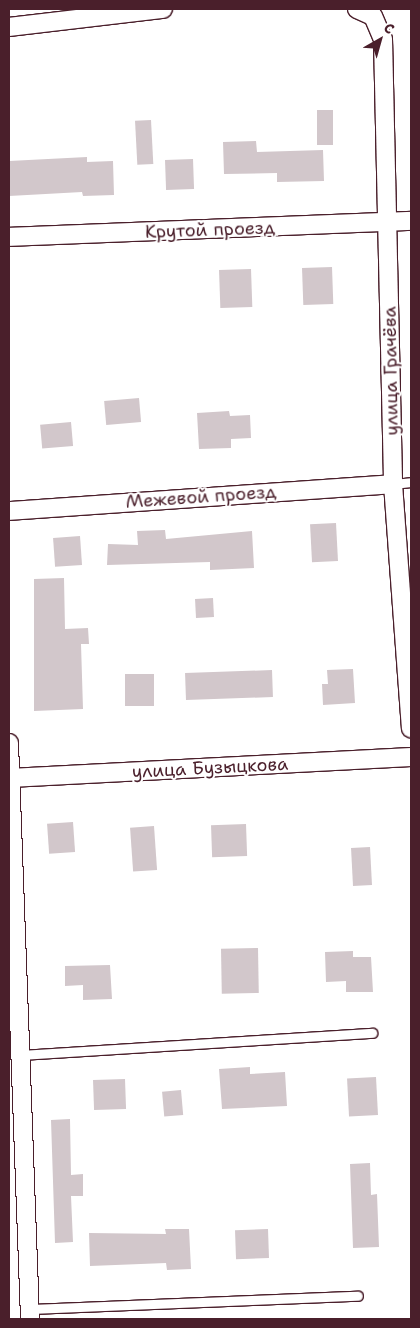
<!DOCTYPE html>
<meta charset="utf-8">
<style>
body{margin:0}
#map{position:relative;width:420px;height:1328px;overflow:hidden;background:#fff;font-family:"Shantell Sans",sans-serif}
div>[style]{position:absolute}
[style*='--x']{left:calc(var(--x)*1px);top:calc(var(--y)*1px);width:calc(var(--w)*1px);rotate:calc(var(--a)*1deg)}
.building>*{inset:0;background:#d2c7cb;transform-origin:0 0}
.roads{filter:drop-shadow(1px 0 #4a1f2b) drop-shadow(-1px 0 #4a1f2b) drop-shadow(0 1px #4a1f2b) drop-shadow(0 -1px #4a1f2b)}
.lane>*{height:9px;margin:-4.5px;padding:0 4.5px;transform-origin:4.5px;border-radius:4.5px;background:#fff}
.street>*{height:18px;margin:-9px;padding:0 9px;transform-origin:9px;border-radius:9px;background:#fff}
span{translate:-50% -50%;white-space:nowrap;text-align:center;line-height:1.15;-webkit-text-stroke:4px #fff;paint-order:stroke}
.street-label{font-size:18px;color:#4a1f2b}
.frame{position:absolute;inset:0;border:10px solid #4a1f2b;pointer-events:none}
.north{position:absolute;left:355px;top:15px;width:50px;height:50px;-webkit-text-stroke:4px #fff;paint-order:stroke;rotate:38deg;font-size:14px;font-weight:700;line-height:20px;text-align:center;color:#4a1f2b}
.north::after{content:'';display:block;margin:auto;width:18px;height:22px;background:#4a1f2b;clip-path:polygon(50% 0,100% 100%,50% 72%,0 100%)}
</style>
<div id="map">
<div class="building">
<div style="left:317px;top:110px;width:16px;height:35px"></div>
<div style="left:151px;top:120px;width:44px;height:16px;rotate:87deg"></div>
<div style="clip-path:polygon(256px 141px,257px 152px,323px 150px,324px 181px,277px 182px,277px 173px,224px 174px,223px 142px)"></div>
<div style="clip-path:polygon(87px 157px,87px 162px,113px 161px,114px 195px,83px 196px,82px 192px,9px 196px,9px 161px)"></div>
<div style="left:193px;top:159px;width:30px;height:28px;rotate:88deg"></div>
<div style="left:332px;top:267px;width:37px;height:30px;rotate:88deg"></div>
<div style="left:251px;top:269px;width:38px;height:32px;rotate:88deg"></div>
<div style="left:139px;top:398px;width:24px;height:35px;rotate:85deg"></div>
<div style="clip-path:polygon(229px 411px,230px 416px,250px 415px,251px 438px,231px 439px,231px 448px,199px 449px,197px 413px)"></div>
<div style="left:71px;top:422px;width:24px;height:31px;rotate:85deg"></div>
<div style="left:336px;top:523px;width:38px;height:26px;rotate:87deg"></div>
<div style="clip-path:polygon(165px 530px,166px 539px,252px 531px,254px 568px,210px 570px,210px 562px,107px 565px,108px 544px,138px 545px,137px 531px)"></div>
<div style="left:80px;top:536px;width:29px;height:27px;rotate:86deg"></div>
<div style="clip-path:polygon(64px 578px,65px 629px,88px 628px,89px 644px,81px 644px,83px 709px,34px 711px,34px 579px)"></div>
<div style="left:213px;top:598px;width:19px;height:18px;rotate:87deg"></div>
<div style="clip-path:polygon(353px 669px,355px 703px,323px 705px,322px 684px,328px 684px,327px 670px)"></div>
<div style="left:272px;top:670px;width:27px;height:87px;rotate:88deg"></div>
<div style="left:125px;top:674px;width:29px;height:32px"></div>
<div style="left:73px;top:822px;width:30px;height:26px;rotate:86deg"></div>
<div style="left:246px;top:824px;width:32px;height:35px;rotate:88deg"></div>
<div style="left:154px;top:826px;width:44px;height:24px;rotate:86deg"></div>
<div style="left:370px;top:847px;width:38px;height:19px;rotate:87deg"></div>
<div style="left:258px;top:948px;width:45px;height:37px;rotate:89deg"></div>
<div style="clip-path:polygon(353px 951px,353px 957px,371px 957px,373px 992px,346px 992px,346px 981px,326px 982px,325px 952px)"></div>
<div style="clip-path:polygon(110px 965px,112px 999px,83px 1000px,83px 985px,65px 986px,65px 966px)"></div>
<div style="clip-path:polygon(250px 1067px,250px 1074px,285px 1072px,287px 1106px,222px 1109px,219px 1069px)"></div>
<div style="left:376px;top:1077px;width:38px;height:29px;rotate:87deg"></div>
<div style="left:125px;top:1079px;width:30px;height:32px;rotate:88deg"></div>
<div style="left:181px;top:1090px;width:25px;height:19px;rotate:85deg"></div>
<div style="clip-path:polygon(70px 1119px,71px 1175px,83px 1174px,83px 1196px,71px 1196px,73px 1242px,55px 1243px,51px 1120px)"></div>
<div style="clip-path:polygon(370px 1163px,371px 1195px,377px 1194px,379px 1247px,353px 1248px,350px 1164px)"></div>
<div style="clip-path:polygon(165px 1229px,189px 1229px,191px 1269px,167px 1270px,166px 1263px,90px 1266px,89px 1233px,166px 1234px)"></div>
<div style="left:268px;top:1229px;width:29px;height:33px;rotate:88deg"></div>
</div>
<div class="roads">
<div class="lane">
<div style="--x:393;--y:484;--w:18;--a:-6"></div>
<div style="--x:21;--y:1055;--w:352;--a:-3.6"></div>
<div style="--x:29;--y:1309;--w:329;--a:-2.3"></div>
</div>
<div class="street">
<div style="--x:357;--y:9;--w:17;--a:24"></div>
<div style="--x:373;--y:16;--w:25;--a:67"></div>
<div style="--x:383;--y:39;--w:445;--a:88.7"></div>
<div style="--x:393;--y:484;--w:245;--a:85.8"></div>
<div style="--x:9;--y:27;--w:155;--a:-6.7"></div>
<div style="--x:9;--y:237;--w:402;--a:-2.3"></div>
<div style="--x:9;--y:511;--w:385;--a:-4"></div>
<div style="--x:9;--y:743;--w:576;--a:87.91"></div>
<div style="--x:9;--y:778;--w:403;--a:-3"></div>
</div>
</div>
<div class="street-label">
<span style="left:210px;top:230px;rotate:-2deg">Крутой проезд</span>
<span style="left:391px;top:371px;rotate:-91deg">улица Грачёва</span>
<span style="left:201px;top:497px;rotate:-4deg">Межевой проезд</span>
<span style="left:210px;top:768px;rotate:-3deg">улица Бузыцкова</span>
</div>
<div class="frame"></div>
<div class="north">С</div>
</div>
